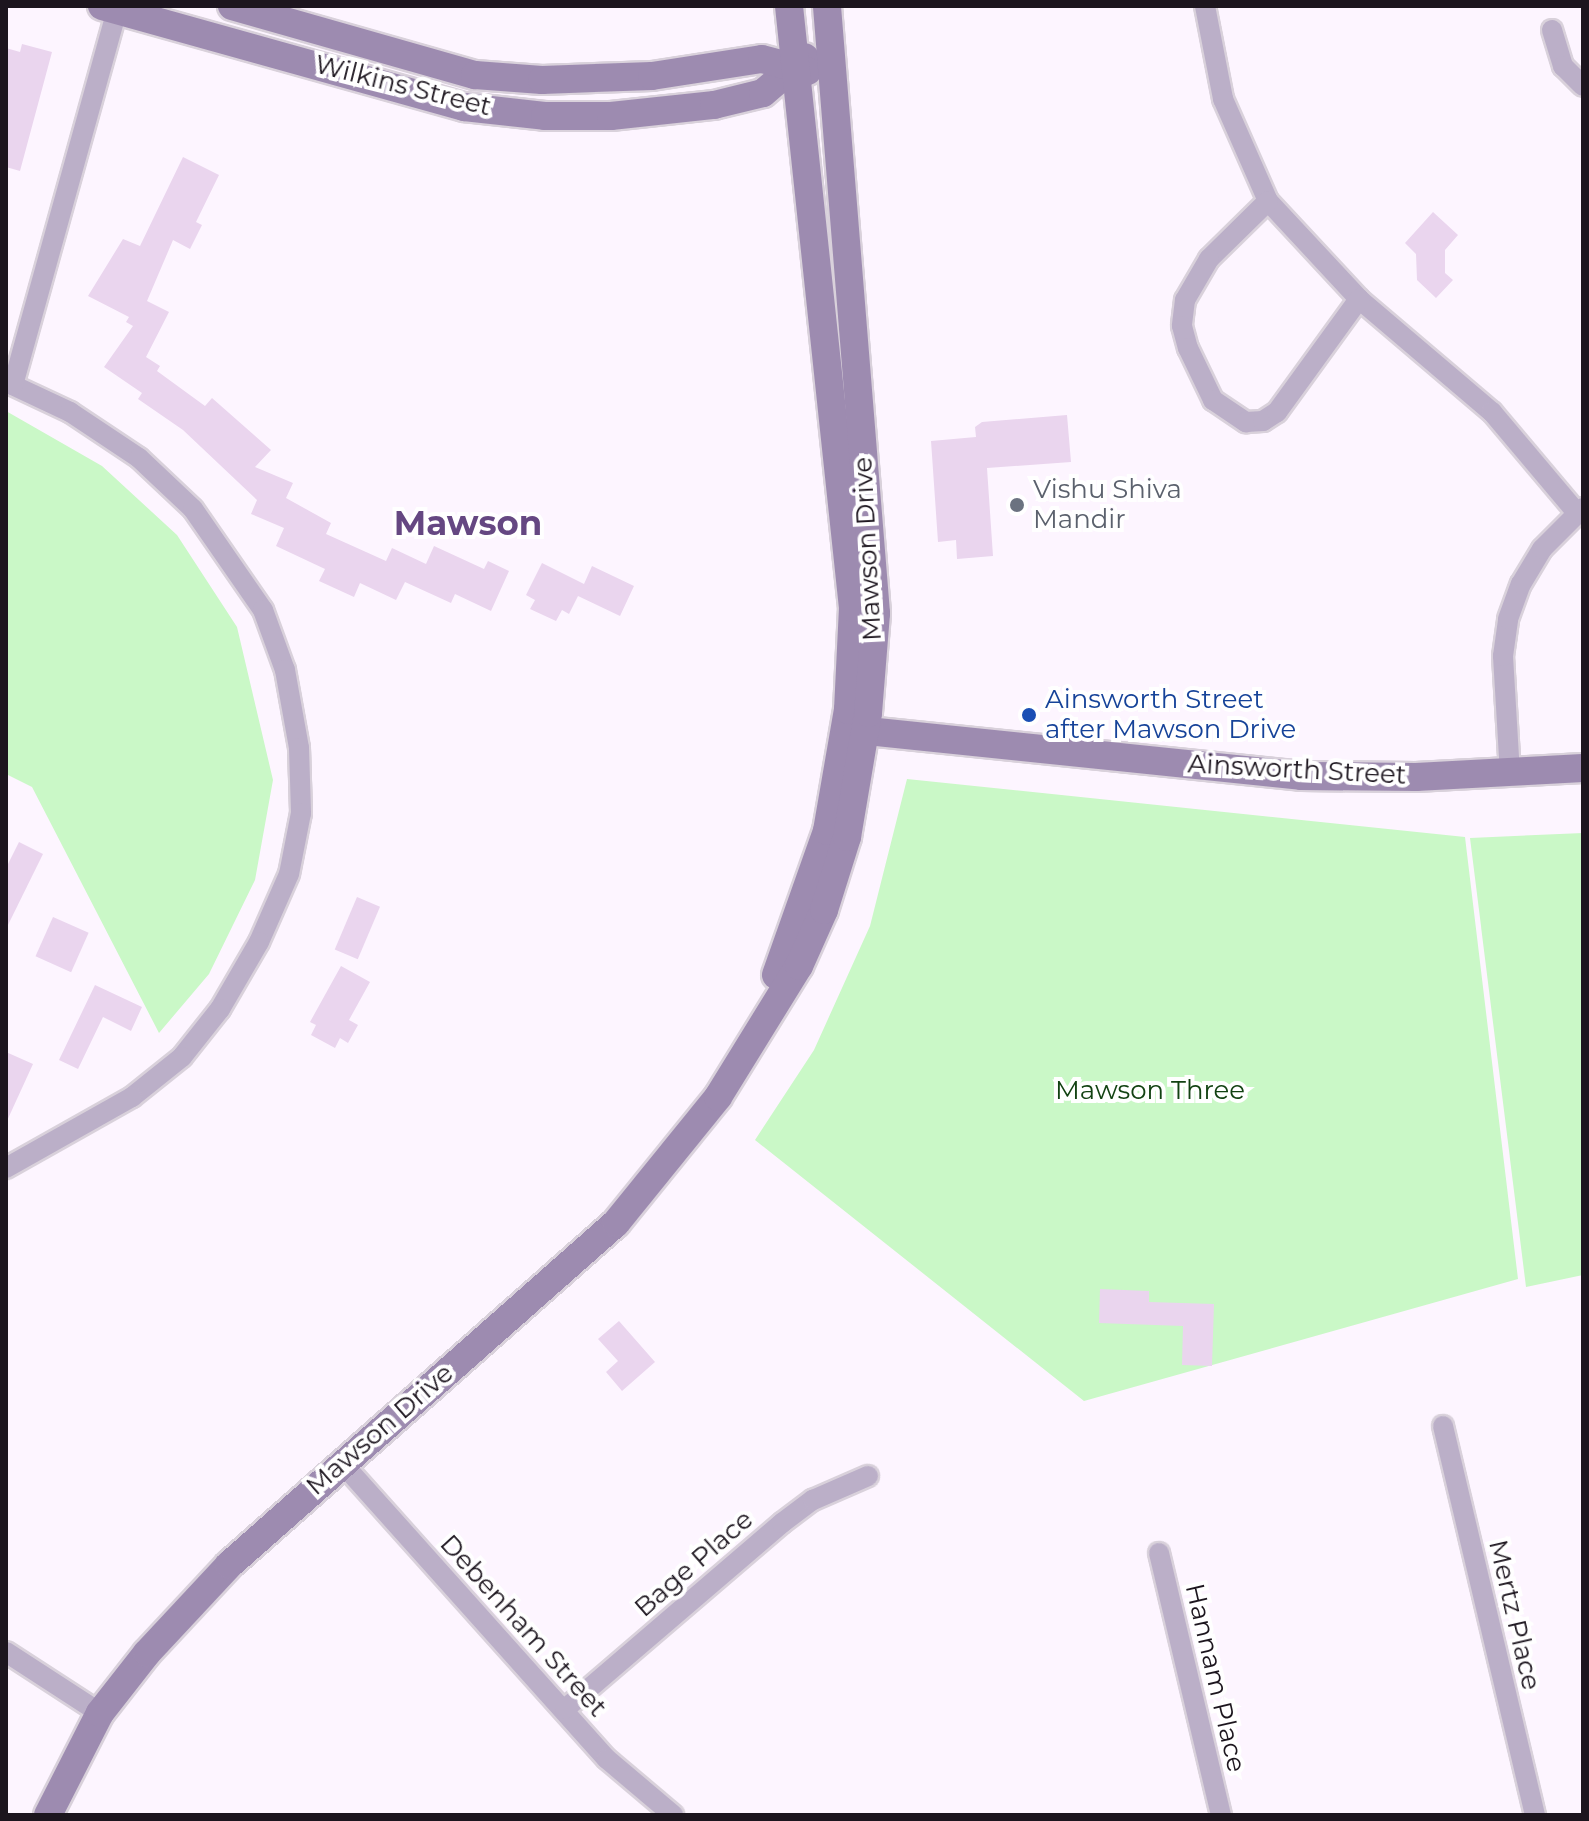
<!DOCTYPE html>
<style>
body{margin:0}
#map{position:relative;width:1589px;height:1821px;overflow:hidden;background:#fdf5ff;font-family:Montserrat,sans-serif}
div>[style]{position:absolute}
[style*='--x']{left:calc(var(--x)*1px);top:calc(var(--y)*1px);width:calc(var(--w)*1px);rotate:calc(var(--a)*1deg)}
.green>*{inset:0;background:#caf8c7}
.building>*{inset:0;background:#ead5ee;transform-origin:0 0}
.roads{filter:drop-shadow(2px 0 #d9d1db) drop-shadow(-2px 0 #d9d1db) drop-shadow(0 2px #d9d1db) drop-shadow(0 -2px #d9d1db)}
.street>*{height:20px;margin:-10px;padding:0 10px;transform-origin:10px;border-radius:10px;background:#bbafc8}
.secondary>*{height:28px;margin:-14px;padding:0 14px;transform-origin:14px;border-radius:14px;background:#9d8bb0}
.dots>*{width:22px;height:22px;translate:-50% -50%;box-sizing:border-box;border:4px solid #fff;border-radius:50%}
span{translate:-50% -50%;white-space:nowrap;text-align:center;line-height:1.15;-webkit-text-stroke:8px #fff;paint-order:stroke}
.street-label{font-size:26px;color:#1c151e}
.worship-label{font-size:26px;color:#5b616d}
.left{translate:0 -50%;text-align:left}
.transit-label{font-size:26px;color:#164399}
.park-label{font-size:26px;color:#124212}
.district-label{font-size:34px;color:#654782;font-weight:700}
.frame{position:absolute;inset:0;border:8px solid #1c151e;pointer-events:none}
</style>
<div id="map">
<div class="green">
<div style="clip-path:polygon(6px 411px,102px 466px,177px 535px,237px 627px,273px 780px,255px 880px,209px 974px,159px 1033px,32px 787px,6px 774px)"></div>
<div style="clip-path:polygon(907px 779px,1465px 837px,1518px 1279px,1084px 1401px,755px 1140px,814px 1050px,870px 926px)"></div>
<div style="clip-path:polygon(1583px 833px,1583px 1275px,1526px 1287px,1470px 838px)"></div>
</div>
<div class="building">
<div style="clip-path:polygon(22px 44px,52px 52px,20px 171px,6px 167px,6px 48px,20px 52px)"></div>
<div style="clip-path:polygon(183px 157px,219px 175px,196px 222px,202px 225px,190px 249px,173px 240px,147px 301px,169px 312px,146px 357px,160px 366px,157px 371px,205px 406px,212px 398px,271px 450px,255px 467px,293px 483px,286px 498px,331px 523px,326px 534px,386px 561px,392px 548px,426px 564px,434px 546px,484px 569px,488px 561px,509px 571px,491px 611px,455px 594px,451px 603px,405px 582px,396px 600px,360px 583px,354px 597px,319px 581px,325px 569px,276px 546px,284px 528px,251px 514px,257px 500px,183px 430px,138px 399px,142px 393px,104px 367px,133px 326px,126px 322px,129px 317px,88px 296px,123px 239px,140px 246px)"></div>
<div style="clip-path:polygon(1433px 212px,1458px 235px,1445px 250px,1445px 273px,1453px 280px,1436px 298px,1417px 280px,1416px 254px,1405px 243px)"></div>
<div style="clip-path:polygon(1067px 415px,1071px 462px,987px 468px,993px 556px,957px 559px,956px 540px,938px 542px,931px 441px,976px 437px,975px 427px,982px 422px)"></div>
<div style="clip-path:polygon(542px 563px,584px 584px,592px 566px,634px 586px,620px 616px,578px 596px,569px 614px,562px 610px,556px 621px,530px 609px,535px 600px,526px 595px)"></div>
<div style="clip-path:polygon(19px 842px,43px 854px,6px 929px,6px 868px)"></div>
<div style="left:357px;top:897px;width:25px;height:57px;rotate:23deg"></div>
<div style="left:53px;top:917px;width:39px;height:43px;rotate:24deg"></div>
<div style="clip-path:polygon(341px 966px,370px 982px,349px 1020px,358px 1025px,348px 1043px,340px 1038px,335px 1048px,311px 1035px,316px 1025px,310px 1022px)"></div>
<div style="clip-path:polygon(95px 985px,142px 1007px,131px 1031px,103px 1017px,78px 1069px,59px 1060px)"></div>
<div style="clip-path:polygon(6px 1052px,33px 1064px,6px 1123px)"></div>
<div style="clip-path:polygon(1100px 1289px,1149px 1291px,1149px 1302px,1214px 1304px,1212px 1366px,1182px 1365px,1183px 1326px,1099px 1323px)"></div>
<div style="clip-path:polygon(619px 1321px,655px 1362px,622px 1391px,606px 1372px,618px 1361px,598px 1339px)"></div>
</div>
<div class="roads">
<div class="street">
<div style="--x:1205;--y:6;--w:95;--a:79"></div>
<div style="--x:1223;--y:99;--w:111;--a:66.2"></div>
<div style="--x:1268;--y:201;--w:134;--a:47.1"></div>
<div style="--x:1359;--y:299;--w:175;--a:40.4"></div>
<div style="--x:1492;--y:412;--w:132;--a:49.9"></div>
<div style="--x:1552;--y:30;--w:38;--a:73"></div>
<div style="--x:1563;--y:66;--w:28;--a:45"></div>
<div style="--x:1268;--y:201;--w:83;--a:135.5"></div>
<div style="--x:1209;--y:259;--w:48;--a:120.3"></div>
<div style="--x:1185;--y:300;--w:26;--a:97"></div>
<div style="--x:1182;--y:326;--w:23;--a:75"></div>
<div style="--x:1188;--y:348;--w:58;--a:64.3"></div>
<div style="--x:1213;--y:400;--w:40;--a:34"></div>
<div style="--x:1246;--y:422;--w:17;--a:-3"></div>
<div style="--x:1263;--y:421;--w:17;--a:-33"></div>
<div style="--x:1277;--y:412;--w:140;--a:-54"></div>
<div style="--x:6;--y:382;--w:71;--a:25.1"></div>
<div style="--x:70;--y:412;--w:83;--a:33.7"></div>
<div style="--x:139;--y:458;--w:74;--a:43.4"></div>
<div style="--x:193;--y:509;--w:123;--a:55.3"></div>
<div style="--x:263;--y:610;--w:64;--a:69.9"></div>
<div style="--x:285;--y:670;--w:79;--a:79.8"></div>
<div style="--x:299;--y:748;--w:65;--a:88.2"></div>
<div style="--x:301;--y:813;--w:62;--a:101.1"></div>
<div style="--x:289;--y:874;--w:74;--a:113.8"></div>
<div style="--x:259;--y:942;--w:78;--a:120.2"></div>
<div style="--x:220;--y:1009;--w:61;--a:128.4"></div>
<div style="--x:182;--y:1057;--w:64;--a:141.3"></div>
<div style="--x:132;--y:1097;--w:145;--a:150.6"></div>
<div style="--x:13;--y:385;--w:393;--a:-74.5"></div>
<div style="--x:1510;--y:774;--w:118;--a:-93.4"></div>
<div style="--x:1503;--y:656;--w:37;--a:-82"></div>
<div style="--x:1508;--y:619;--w:37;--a:-70"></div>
<div style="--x:1521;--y:584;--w:41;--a:-59"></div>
<div style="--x:1542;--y:549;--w:58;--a:-45"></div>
<div style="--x:1443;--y:1426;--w:400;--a:76.7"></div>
<div style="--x:342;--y:1463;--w:397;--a:48.2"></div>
<div style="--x:607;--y:1759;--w:87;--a:40.3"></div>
<div style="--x:1159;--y:1553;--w:269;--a:76.7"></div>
<div style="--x:6;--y:1652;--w:112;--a:33"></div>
<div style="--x:565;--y:1709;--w:286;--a:-40.6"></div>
<div style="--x:782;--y:1523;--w:39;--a:-37"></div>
<div style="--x:813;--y:1500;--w:60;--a:-23.6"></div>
</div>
<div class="secondary">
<div style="--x:102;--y:6;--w:376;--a:15.6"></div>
<div style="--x:464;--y:107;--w:81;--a:6.3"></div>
<div style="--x:545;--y:116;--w:66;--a:0"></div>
<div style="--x:611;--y:116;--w:104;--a:-6.1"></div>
<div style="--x:714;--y:105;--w:50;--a:-13.8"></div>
<div style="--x:763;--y:93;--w:55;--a:-40.6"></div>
<div style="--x:232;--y:6;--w:253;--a:15.9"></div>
<div style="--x:475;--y:75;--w:67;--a:4.3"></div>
<div style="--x:542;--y:80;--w:110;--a:-2.1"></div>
<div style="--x:652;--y:76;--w:111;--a:-8.8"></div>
<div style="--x:762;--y:59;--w:47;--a:14.9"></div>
<div style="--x:848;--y:729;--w:455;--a:5.9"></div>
<div style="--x:1301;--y:776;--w:115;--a:0.5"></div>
<div style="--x:1416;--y:777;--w:167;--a:-3.1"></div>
<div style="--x:776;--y:975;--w:153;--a:-70.5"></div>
<div style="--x:827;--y:831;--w:123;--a:-80.2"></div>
<div style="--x:848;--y:710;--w:102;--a:-87.2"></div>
<div style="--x:853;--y:608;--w:605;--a:-96.07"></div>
<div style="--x:48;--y:1815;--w:114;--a:-63"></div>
<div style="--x:100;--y:1713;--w:76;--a:-51.9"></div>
<div style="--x:147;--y:1653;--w:120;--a:-47"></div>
<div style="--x:229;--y:1565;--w:516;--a:-41.47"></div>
<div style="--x:616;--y:1223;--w:162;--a:-51"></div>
<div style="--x:718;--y:1097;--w:154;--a:-58.3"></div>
<div style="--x:799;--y:966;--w:61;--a:-65.9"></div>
<div style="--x:824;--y:910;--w:77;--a:-72.5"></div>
<div style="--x:847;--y:837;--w:126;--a:-80.4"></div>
<div style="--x:868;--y:713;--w:100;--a:-85.4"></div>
<div style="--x:876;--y:613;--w:609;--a:-94.62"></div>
</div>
</div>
<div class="dots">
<div style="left:1017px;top:505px;background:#6b7280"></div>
<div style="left:1029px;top:715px;background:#1a4fb4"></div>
</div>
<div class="street-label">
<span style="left:403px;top:86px;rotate:14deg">Wilkins Street</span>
<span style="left:868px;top:549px;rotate:-93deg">Mawson Drive</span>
<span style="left:1297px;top:770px;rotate:3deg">Ainsworth Street</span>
<span style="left:380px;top:1430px;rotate:-41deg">Mawson Drive</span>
<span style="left:694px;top:1564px;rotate:-41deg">Bage Place</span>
<span style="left:1514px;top:1615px;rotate:77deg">Mertz Place</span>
<span style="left:523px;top:1626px;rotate:48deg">Debenham Street</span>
<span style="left:1215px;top:1678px;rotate:77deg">Hannam Place</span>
</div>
<div class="worship-label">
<span class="left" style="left:1033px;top:505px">Vishu Shiva<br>Mandir</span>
</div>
<div class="transit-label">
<span class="left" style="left:1045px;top:715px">Ainsworth Street<br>after Mawson Drive</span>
</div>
<div class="park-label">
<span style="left:1150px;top:1091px">Mawson Three</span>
</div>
<div class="district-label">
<span style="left:468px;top:524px">Mawson</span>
</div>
<div class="frame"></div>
</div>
